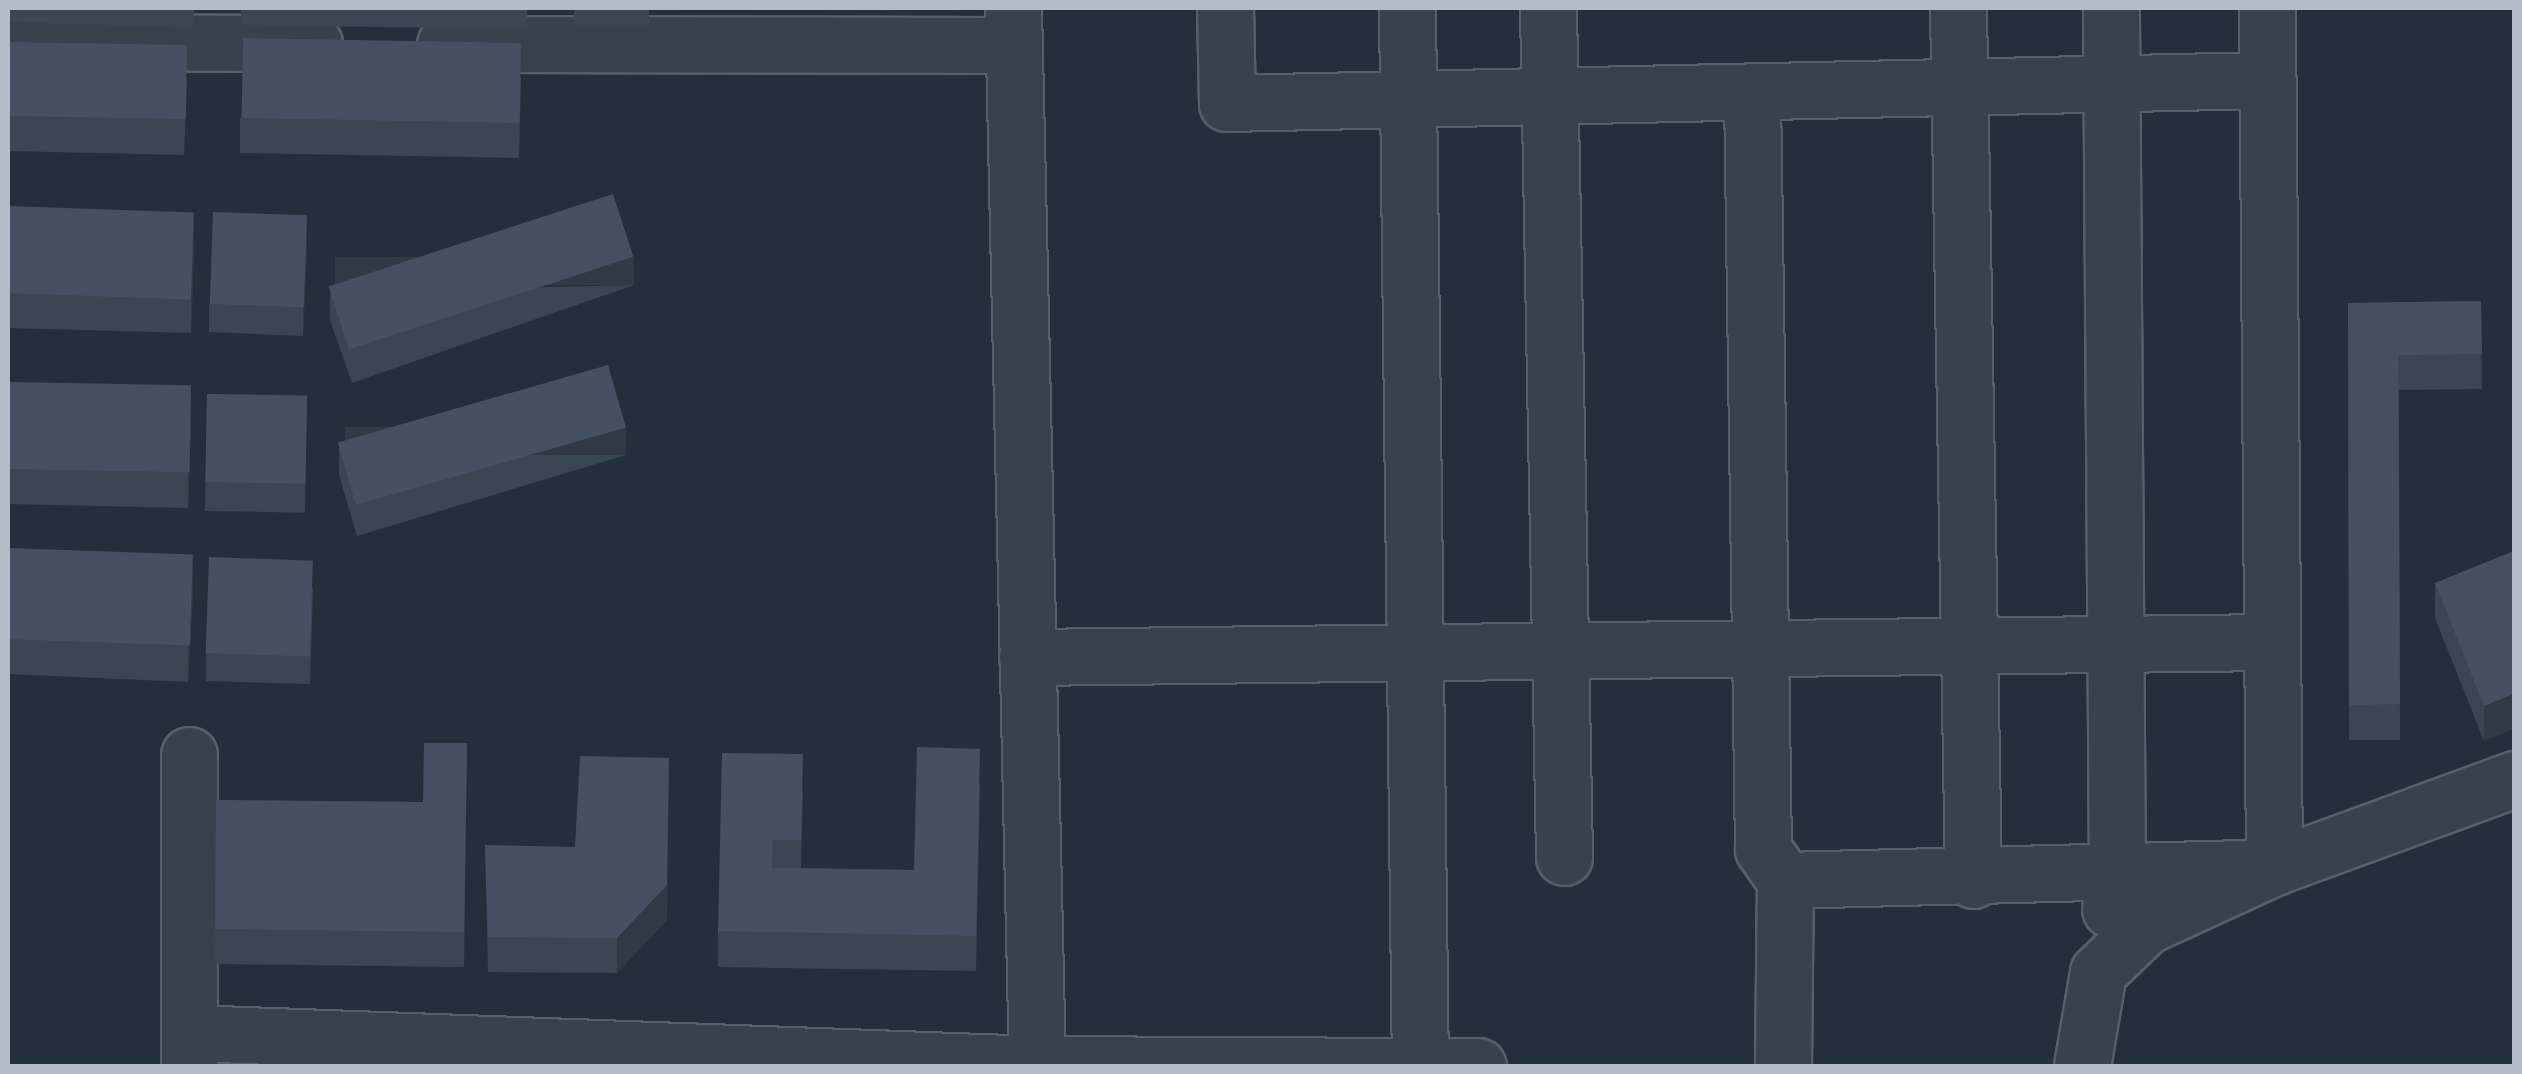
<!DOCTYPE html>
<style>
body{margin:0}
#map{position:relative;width:2522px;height:1074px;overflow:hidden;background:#242f3e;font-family:"Sofia Sans Condensed",sans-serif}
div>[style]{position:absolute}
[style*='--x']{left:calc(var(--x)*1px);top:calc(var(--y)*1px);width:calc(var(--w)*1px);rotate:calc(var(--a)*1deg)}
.roads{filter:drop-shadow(2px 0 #565f6c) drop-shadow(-2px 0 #565f6c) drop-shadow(0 2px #565f6c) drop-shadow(0 -2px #565f6c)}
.minor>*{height:55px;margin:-27.5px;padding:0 27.5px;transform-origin:27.5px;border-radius:27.5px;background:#38414e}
.wall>*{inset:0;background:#3b4654;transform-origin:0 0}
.shaded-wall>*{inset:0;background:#303945;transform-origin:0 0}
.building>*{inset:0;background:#455162;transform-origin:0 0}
span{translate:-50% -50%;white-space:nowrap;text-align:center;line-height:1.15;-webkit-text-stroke:10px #1d2633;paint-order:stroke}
.frame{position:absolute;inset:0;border:10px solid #b4bcc9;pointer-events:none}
</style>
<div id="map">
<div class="roads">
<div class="minor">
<div style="--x:1013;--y:8;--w:1058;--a:88.7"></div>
<div style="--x:1225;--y:8;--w:95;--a:88.8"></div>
<div style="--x:1227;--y:103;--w:1040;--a:-1.27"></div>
<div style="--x:1407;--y:8;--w:1058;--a:89.3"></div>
<div style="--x:1548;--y:8;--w:849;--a:88.92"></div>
<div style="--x:1958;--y:8;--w:872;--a:89.01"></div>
<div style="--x:8;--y:42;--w:306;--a:0.2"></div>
<div style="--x:445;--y:44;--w:568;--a:0.1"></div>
<div style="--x:1752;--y:92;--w:757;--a:89.17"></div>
<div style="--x:1763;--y:849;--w:38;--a:55"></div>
<div style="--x:1785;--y:880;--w:489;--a:-1.5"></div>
<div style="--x:2274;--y:867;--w:256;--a:-20.1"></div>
<div style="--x:1027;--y:657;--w:1245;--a:-0.69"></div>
<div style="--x:189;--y:755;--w:311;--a:90"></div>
<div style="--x:2110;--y:909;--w:36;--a:-79"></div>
<div style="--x:2117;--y:874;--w:866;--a:-90.4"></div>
<div style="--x:190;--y:1033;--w:848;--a:2.1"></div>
<div style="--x:1037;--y:1064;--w:441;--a:0.3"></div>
<div style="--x:1783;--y:1066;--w:186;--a:-89.4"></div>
<div style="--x:2082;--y:1066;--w:95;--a:-80.3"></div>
<div style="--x:2098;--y:972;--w:66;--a:-43.8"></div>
<div style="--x:2146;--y:926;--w:141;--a:-24.7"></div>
<div style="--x:2274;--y:867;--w:859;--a:-90.47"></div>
</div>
</div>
<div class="wall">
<div style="clip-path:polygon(8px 8px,194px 8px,193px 28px,8px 22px)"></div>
<div style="clip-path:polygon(241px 8px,527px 8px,527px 29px,241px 25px)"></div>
<div style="left:574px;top:8px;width:75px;height:17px"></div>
<div style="clip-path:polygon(8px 42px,187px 81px,184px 155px,8px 151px)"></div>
<div style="clip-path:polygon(521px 78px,519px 158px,240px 153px,240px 118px)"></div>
<div style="clip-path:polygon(8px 206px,194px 247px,191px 333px,8px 328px)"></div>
<div style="clip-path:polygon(307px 244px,303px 336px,209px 332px,209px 304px)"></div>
<div style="clip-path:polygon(634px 285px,352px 383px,330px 320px,330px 292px)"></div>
<div style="clip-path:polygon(2481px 301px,2482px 389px,2399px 390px,2400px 740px,2349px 740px,2348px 303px)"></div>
<div style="clip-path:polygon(8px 382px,191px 422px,188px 508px,8px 504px)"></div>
<div style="left:207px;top:394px;width:100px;height:117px;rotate:1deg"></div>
<div style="clip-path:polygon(339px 446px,626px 455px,357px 536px,339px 475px)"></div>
<div style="clip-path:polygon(8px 548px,193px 591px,188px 682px,8px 674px)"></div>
<div style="clip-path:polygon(2514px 551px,2484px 741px,2435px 618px,2435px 583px)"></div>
<div style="clip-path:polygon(313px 588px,310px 684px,206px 681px,206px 653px)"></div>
<div style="clip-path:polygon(467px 743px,464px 967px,215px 964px,216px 800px,423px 802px)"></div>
<div style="clip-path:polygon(980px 784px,976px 971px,718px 967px,718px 931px,803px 789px,801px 868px,914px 870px)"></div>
<div style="clip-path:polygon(485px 845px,667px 920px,617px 973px,488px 972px)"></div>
</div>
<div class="shaded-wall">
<div style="clip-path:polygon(194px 212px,194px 247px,191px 333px,191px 298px)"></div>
<div style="clip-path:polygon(307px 216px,307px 244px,303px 336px,303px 307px)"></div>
<div style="left:634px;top:257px;width:28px;height:299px;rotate:90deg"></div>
<div style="clip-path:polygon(191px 386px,191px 422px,188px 508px,188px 473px)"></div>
<div style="left:626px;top:427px;width:28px;height:281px;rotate:90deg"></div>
<div style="clip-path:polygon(193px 556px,193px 591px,188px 682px,188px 647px)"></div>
<div style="clip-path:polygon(2514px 694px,2514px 729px,2484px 741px,2484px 706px)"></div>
<div style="clip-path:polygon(669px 758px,667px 920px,617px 973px,617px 938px)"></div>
</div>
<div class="building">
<div style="left:243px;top:38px;width:278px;height:80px;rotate:1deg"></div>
<div style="left:8px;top:42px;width:179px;height:74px;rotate:1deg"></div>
<div style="left:613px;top:194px;width:66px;height:299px;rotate:72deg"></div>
<div style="left:8px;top:206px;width:186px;height:87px;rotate:2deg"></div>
<div style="left:213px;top:212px;width:94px;height:92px;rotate:2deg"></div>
<div style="clip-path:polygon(2481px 301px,2482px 354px,2398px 355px,2400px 704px,2349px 705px,2348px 303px)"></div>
<div style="left:608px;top:365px;width:65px;height:281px;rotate:74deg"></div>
<div style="left:8px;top:382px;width:183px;height:87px;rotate:1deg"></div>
<div style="left:207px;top:394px;width:100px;height:88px;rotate:1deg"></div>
<div style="left:8px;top:548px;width:185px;height:91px;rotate:2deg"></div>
<div style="clip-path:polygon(2514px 551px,2514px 694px,2484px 706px,2435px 583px)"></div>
<div style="left:209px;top:557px;width:104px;height:96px;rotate:2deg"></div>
<div style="clip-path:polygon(424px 743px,467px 743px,464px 932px,215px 929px,216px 800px,423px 802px)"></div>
<div style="clip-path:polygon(917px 747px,980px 749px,976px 936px,718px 931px,722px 753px,803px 754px,801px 840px,773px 840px,772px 868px,914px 870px)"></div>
<div style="clip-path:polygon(580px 756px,669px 758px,667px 885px,617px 938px,488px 937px,485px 845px,575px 847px)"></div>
</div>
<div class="frame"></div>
</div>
